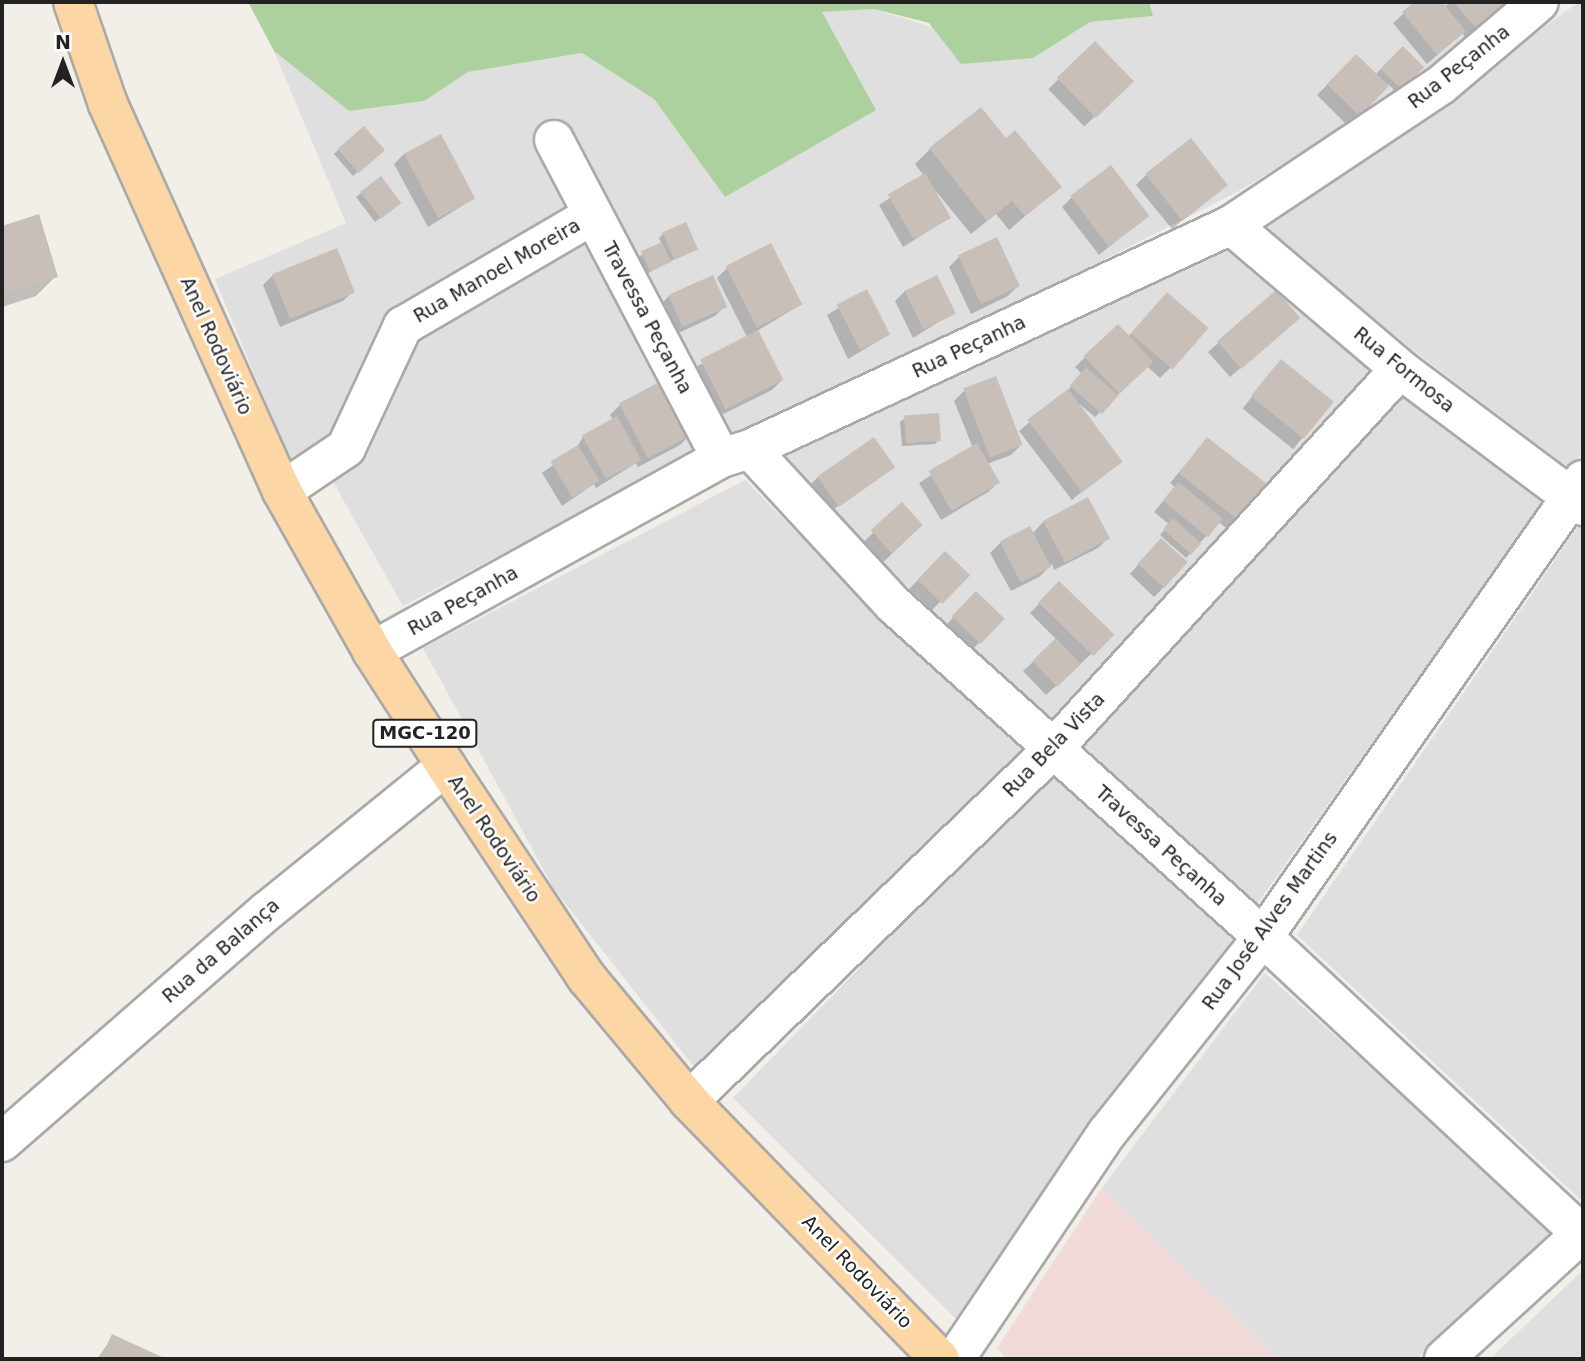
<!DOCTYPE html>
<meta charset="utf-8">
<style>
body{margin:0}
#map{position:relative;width:1585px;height:1361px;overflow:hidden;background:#f2efe9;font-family:"DejaVu Sans",sans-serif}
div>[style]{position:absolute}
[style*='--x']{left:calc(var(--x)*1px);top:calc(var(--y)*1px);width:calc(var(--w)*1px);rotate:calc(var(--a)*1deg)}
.residential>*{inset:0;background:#e0dfdf}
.commercial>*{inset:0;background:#f2dad9}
.forest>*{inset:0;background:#add19e}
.shadow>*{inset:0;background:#0003;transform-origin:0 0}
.building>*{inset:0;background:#c7bfb8;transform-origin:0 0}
.roads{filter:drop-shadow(2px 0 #a9a9a9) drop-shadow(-2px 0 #a9a9a9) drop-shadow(0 2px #a9a9a9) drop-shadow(0 -2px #a9a9a9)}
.minor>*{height:38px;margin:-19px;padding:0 19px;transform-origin:19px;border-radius:19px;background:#fff}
.major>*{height:38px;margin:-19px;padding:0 19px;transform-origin:19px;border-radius:19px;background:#fcd6a4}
span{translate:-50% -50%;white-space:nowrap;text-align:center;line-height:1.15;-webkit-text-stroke:5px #fff;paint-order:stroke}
.shield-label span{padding:2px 5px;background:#fff;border:2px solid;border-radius:5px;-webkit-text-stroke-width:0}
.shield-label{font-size:18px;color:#222;font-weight:700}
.street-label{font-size:19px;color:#222}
.frame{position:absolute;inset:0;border:4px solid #222;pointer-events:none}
.north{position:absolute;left:28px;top:28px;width:70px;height:70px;-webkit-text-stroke:5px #fff;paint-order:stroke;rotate:0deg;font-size:19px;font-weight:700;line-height:28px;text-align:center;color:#222}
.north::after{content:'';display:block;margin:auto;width:24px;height:32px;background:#222;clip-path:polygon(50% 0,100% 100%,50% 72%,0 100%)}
</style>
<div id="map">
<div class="residential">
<div style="clip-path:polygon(1149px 2px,1518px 2px,1439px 69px,1239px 191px,1022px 301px,727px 437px,562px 121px,535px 135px,572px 206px,403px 307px,336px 436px,290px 461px,215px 279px,346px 223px,274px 51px,349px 111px,424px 101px,468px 72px,582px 53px,654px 99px,725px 197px,821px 12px,874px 9px,1033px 58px,1090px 22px,1153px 16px)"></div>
<div style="clip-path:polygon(1579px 2px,1583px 2px,1583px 451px,1570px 469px,1410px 348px,1263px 227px)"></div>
<div style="clip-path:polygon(586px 228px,703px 448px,403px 606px,328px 473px,407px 338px)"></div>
<div style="clip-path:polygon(1227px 243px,1372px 368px,1050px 721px,824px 508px,780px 456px)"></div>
<div style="clip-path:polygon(1407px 389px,1545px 499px,1255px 907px,1084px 746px)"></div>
<div style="clip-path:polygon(745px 480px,909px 645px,1028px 747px,699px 1073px,554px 889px,423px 648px)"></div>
<div style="clip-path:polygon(1581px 522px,1583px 524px,1583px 1202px,1297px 935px)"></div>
<div style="clip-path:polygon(1050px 772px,1238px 937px,1098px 1109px,957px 1320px,733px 1098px)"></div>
<div style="clip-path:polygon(1265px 973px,1554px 1231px,1416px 1359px,1278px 1359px,1101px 1189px)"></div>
<div style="clip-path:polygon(1583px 1270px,1583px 1359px,1490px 1359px)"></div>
</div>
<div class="commercial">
<div style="clip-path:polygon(1101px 1189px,1278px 1359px,1007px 1359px,997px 1348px)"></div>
</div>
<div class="forest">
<div style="clip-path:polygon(248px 2px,1149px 2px,1153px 16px,1090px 22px,1033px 58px,961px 64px,929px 23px,874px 9px,822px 12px,876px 110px,725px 197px,654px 99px,582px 53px,468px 72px,424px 101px,349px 111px,274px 51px)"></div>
</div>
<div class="shadow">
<div style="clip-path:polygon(1417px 2px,1440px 2px,1444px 7px,1450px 2px,1501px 2px,1505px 6px,1468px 40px,1462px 33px,1427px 64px,1393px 23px)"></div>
<div style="left:1095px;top:44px;width:52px;height:65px;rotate:46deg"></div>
<div style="clip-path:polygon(1403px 48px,1422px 67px,1396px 92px,1388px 84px,1347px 125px,1317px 95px,1356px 56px,1375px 75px)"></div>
<div style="clip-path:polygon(1006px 140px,1060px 186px,1009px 230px,996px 214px,971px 234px,935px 190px,949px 218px,903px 247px,879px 205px,924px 176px,915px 164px,930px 149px)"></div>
<div style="clip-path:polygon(338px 150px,378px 155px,353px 176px,334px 154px)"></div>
<div style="clip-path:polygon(404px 154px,473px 199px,428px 227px,394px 164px)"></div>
<div style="clip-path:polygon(1146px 175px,1225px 185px,1172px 229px,1136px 185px)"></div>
<div style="clip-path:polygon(380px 178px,394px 207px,375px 222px,356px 197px)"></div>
<div style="clip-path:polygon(1072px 197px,1147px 216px,1099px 255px,1062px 207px)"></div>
<div style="clip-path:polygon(37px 216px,56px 276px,36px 296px,2px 307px,2px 227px)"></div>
<div style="clip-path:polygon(663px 234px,696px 248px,646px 274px,638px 257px,662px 245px,659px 238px)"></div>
<div style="clip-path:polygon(770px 246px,800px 305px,757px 331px,782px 380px,772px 390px,715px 418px,691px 370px,747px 337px,717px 278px,727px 268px)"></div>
<div style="clip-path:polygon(959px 257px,1018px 286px,1008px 296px,971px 314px,949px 267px)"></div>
<div style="clip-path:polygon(273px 275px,353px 291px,343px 301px,280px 327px,263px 285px)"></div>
<div style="clip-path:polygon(866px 291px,888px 335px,848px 359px,827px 315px)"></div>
<div style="clip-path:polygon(905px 291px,953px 313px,913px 338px,895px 301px)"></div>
<div style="clip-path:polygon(1276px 292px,1288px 327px,1230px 377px,1208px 352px)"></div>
<div style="clip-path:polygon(669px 296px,725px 306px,715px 316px,672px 336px,659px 306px)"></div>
<div style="clip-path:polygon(1157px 304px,1170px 368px,1160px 378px,1147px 366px,1095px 417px,1078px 403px,1120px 460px,1072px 500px,1019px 431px,1066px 392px,1082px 374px,1075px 367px,1118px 326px,1128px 337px)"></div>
<div style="left:1281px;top:361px;width:65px;height:61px;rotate:39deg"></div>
<div style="clip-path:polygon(964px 391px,1021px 445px,1011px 455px,987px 464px,998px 483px,988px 492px,941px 520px,919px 483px,973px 448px,954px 401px)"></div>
<div style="clip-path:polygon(620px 405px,690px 435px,680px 445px,638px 467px,636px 463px,596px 488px,594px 484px,562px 506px,542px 473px,575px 450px,583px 437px,613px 420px,610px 415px)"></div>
<div style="clip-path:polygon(905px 418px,939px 440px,935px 444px,902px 446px,900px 422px)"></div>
<div style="clip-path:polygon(1207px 439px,1264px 483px,1226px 528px,1219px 522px,1186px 558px,1160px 535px,1169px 524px,1154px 512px,1175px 487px,1170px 483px)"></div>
<div style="clip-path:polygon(893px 466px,827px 514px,808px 487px,818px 477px)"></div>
<div style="left:902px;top:505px;width:28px;height:54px;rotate:46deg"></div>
<div style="clip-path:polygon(1044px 521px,1108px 538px,1098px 548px,1054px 570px,1052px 564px,1039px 577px,1011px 591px,990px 553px,1000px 543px,1032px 534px)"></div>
<div style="clip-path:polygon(1151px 550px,1164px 587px,1154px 597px,1130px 574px)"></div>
<div style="left:945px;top:553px;width:31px;height:52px;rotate:45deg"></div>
<div style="clip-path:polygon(1059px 583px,1112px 635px,1046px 695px,1023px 671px,1057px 640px,1030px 613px)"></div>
<div style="left:976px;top:594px;width:36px;height:47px;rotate:44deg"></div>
<div style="clip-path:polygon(113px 1336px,159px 1357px,159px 1359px,97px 1359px)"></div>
</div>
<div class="building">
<div style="clip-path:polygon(1414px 2px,1442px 2px,1466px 31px,1437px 55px,1402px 12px)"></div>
<div style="clip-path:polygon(1453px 2px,1504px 2px,1508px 6px,1479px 31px)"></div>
<div style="left:1095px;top:41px;width:56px;height:53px;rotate:46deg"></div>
<div style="left:1403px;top:46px;width:30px;height:32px;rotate:45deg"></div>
<div style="left:1356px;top:54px;width:46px;height:42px;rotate:44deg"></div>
<div style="clip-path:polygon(981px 107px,1006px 138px,1015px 130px,1062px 187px,1025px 216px,1012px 201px,987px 221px,929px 148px)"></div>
<div style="left:364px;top:126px;width:32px;height:35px;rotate:49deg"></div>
<div style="left:441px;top:134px;width:73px;height:42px;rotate:62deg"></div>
<div style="left:1191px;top:138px;width:60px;height:58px;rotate:52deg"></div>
<div style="left:1111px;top:165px;width:64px;height:51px;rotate:53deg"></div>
<div style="left:925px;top:173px;width:52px;height:43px;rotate:60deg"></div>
<div style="left:381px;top:176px;width:34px;height:26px;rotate:53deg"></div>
<div style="clip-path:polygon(39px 214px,58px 277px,2px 295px,2px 226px)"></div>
<div style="left:686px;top:222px;width:30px;height:26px;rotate:66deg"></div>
<div style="left:997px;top:237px;width:54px;height:43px;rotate:65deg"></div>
<div style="left:662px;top:242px;width:22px;height:23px;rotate:66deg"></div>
<div style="left:771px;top:243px;width:69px;height:51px;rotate:63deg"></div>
<div style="left:337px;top:248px;width:48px;height:70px;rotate:68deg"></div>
<div style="left:713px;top:275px;width:35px;height:49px;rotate:66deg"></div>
<div style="left:937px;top:275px;width:43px;height:36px;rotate:64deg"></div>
<div style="left:867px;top:289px;width:51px;height:34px;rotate:63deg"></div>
<div style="left:1276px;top:290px;width:37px;height:78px;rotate:49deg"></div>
<div style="left:1167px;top:292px;width:55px;height:55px;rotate:41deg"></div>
<div style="left:1118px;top:324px;width:52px;height:47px;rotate:47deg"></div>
<div style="left:758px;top:330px;width:56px;height:65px;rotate:63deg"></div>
<div style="left:1281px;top:359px;width:68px;height:48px;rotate:39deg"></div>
<div style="left:1086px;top:367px;width:43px;height:25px;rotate:41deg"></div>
<div style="left:996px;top:376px;width:74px;height:35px;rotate:69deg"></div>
<div style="left:663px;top:380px;width:62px;height:50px;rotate:62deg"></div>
<div style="left:1068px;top:389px;width:91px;height:51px;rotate:53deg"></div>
<div style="left:939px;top:413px;width:28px;height:35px;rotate:86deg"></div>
<div style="left:617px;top:416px;width:50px;height:40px;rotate:61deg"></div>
<div style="left:874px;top:437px;width:37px;height:69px;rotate:55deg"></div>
<div style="left:1207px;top:437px;width:75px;height:46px;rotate:38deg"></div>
<div style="left:977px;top:443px;width:46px;height:56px;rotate:60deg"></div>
<div style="left:578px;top:445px;width:42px;height:32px;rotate:59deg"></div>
<div style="left:1178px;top:482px;width:58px;height:24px;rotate:39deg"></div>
<div style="left:1088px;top:497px;width:47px;height:51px;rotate:62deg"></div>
<div style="left:902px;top:502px;width:31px;height:42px;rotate:48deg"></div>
<div style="left:1173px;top:518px;width:38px;height:15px;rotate:42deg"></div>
<div style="left:1030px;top:526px;width:46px;height:34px;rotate:63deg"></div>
<div style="left:1161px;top:538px;width:36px;height:35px;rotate:42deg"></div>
<div style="left:945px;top:551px;width:35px;height:40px;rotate:44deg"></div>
<div style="left:1059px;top:581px;width:77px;height:30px;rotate:44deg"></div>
<div style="left:976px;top:591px;width:40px;height:35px;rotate:44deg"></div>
<div style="left:1056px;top:638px;width:36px;height:33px;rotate:46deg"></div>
<div style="clip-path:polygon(112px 1334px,162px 1357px,160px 1359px,101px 1359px)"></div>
</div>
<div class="roads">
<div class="minor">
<div style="--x:554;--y:140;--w:359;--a:62.3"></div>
<div style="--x:1231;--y:225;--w:222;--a:40.4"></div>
<div style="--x:1400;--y:369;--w:229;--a:36.8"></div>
<div style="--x:750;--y:449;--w:212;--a:47.3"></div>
<div style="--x:894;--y:605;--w:496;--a:42"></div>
<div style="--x:1263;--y:937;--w:435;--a:43"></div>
<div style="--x:282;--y:491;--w:77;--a:-33.9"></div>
<div style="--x:346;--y:448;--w:135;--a:-65"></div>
<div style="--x:403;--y:326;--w:220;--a:-30.3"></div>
<div style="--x:372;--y:651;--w:399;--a:-28.9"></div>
<div style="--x:721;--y:458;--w:30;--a:-17"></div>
<div style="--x:750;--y:449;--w:531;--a:-24.97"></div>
<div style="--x:1231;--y:225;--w:252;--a:-33.7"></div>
<div style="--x:1441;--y:85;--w:128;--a:-40.3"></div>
<div style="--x:689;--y:1101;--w:505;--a:-44.04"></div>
<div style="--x:1052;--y:750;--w:516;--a:-47.59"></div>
<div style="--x:2;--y:1142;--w:352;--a:-41.1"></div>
<div style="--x:267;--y:911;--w:230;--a:-39"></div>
<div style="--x:955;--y:1359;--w:272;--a:-56.1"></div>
<div style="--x:1107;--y:1133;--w:251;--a:-51.5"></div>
<div style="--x:1263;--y:937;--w:558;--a:-55"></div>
<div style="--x:1444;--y:1359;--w:188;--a:-42.4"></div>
</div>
<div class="major">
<div style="--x:73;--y:2;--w:108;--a:71.1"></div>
<div style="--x:108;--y:104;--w:424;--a:65.8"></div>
<div style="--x:282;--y:491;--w:184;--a:60.6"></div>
<div style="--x:372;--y:651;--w:137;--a:57.2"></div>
<div style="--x:446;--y:766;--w:255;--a:56.4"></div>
<div style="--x:587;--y:978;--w:160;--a:50.3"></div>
<div style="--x:689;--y:1101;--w:360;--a:45.8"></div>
</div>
</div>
<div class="shield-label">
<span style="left:425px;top:733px">MGC-120</span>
</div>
<div class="street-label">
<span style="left:1459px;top:67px;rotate:-38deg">Rua Peçanha</span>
<span style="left:497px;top:271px;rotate:-30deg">Rua Manoel Moreira</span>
<span style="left:647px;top:318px;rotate:62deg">Travessa Peçanha</span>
<span style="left:216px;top:346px;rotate:66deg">Anel Rodoviário</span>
<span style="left:969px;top:347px;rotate:-25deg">Rua Peçanha</span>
<span style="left:1404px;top:370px;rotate:39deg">Rua Formosa</span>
<span style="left:463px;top:601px;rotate:-29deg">Rua Peçanha</span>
<span style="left:1054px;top:745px;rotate:-46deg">Rua Bela Vista</span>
<span style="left:494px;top:839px;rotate:56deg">Anel Rodoviário</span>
<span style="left:1161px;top:846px;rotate:42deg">Travessa Peçanha</span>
<span style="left:1270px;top:921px;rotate:-54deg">Rua José Alves Martins</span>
<span style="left:221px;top:951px;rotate:-41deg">Rua da Balança</span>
<span style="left:857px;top:1272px;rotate:46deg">Anel Rodoviário</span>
</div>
<div class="frame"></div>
<div class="north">N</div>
</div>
